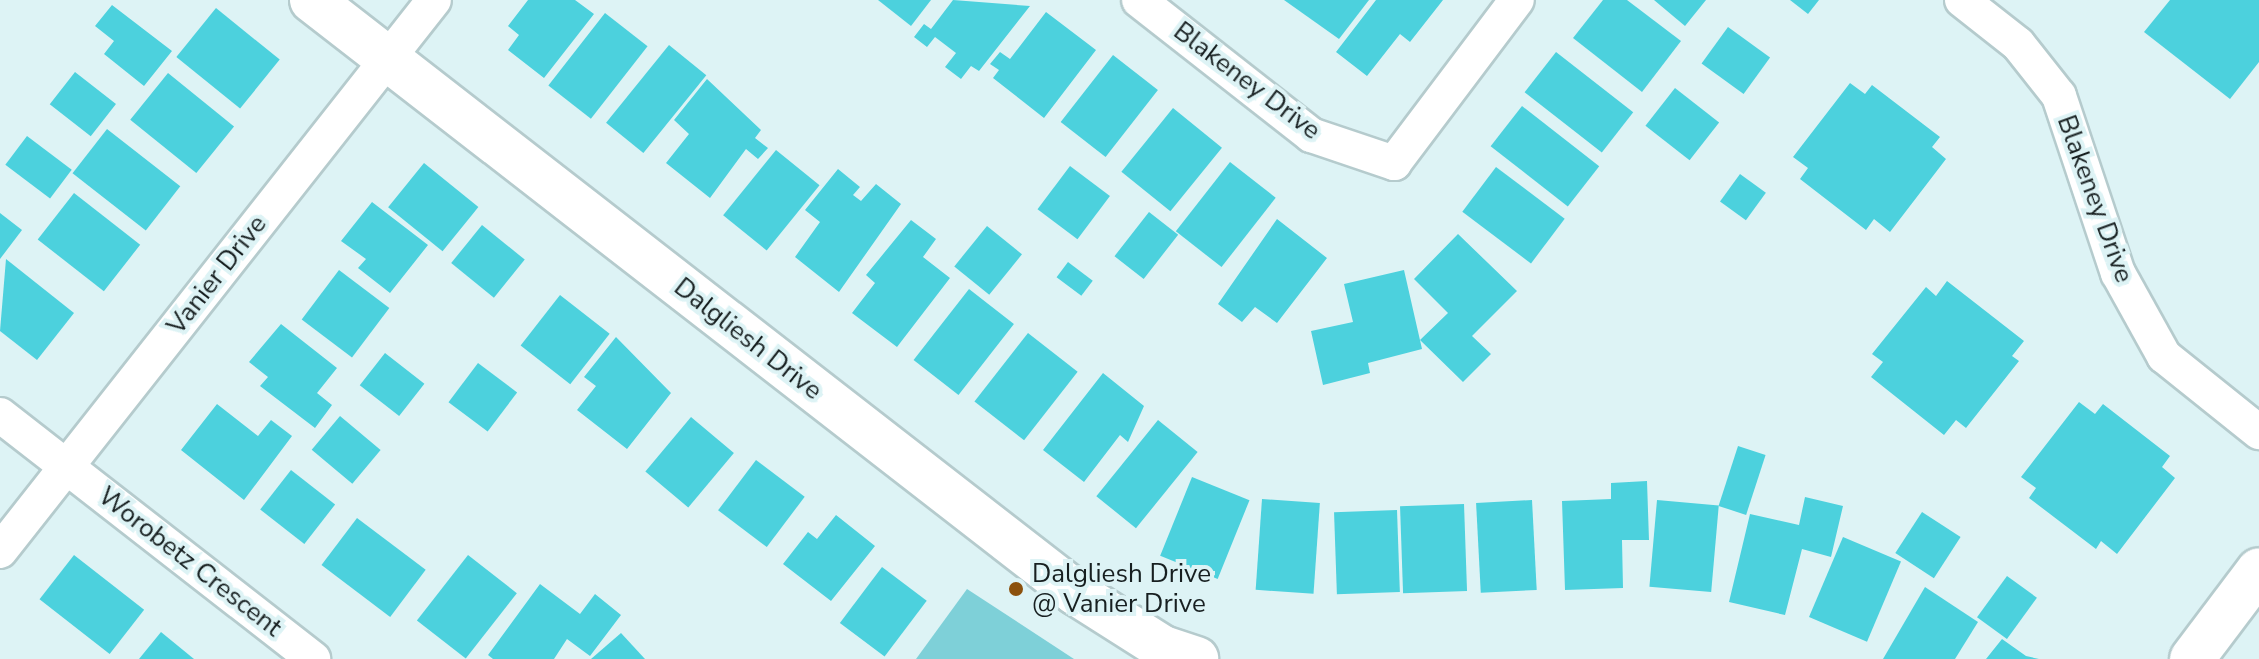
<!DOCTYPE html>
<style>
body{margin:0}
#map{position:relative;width:2259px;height:659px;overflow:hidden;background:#ddf3f5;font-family:"Nunito Sans",sans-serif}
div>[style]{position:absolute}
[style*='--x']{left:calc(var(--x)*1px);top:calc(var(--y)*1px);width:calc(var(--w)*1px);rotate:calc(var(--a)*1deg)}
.green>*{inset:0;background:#7ed0d8}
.building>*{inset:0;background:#4cd1dd;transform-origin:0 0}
.roads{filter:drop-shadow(2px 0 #b5cbcd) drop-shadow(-2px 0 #b5cbcd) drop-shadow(0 2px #b5cbcd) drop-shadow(0 -2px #b5cbcd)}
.street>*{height:34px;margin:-17px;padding:0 17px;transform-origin:17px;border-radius:17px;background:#fff}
.secondary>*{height:44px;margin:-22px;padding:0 22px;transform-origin:22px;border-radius:22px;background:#fff}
.dots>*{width:22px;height:22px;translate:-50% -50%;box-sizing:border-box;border:4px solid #ddf3f5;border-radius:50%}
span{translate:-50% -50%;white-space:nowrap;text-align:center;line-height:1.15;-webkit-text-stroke:8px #ddf3f5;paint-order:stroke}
.street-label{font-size:26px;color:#171f20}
.poi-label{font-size:26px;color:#171f20}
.left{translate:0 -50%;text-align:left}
</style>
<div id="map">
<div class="green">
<div style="clip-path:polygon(967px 589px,1074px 659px,916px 659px)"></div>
</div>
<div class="building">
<div style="clip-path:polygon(528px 0,575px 0,594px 14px,544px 78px,508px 50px,519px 35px,508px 26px)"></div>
<div style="clip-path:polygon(878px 0,931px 0,911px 26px)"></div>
<div style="clip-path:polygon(953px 0,1030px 6px,979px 71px,971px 66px,961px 79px,945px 67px,956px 53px,935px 37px,927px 47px,914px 37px,924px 24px,931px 29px)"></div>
<div style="clip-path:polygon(1284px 0,1369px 0,1339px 39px)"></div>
<div style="clip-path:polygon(1376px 0,1443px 0,1410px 42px,1400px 34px,1367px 76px,1336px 52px)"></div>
<div style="clip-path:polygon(1603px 0,1627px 0,1681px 41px,1642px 92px,1573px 38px)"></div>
<div style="clip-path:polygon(1654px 0,1706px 0,1685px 26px)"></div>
<div style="clip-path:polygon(1790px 0,1819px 0,1808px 14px)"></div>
<div style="clip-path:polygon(2170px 0,2259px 0,2259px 62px,2230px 99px,2144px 32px)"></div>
<div style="clip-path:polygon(112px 5px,172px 51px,144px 86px,104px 54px,114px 41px,95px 26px)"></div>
<div style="left:216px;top:8px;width:82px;height:63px;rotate:39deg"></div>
<div style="clip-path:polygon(1046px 12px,1096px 50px,1044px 118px,993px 78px,999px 70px,990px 64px,1000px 52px,1010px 59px)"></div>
<div style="left:605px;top:13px;width:54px;height:92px;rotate:38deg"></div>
<div style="left:1728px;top:27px;width:52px;height:45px;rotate:36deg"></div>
<div style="left:669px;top:45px;width:48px;height:100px;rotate:39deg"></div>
<div style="left:1556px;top:52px;width:98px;height:51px;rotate:38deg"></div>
<div style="left:1113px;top:55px;width:57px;height:85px;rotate:38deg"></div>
<div style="left:75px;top:72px;width:52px;height:41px;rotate:38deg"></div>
<div style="left:168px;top:73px;width:85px;height:60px;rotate:39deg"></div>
<div style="clip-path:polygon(707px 79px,761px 130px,755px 138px,768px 148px,758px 159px,746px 149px,710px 198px,666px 163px,689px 134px,674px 120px)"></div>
<div style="clip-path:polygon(1850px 83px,1865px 94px,1872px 85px,1940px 137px,1932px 147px,1946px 159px,1890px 232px,1874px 219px,1866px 230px,1800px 179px,1808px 168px,1793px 157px)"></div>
<div style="left:1675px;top:88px;width:56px;height:48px;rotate:38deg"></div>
<div style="left:1522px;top:106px;width:98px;height:51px;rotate:38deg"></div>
<div style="left:1173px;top:108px;width:63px;height:82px;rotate:39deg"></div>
<div style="left:107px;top:129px;width:93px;height:56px;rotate:38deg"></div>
<div style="left:27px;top:136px;width:56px;height:36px;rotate:37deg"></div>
<div style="left:776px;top:150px;width:56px;height:84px;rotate:39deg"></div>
<div style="left:1230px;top:162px;width:58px;height:88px;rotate:38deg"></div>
<div style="left:424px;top:163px;width:70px;height:57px;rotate:39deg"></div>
<div style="left:1070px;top:166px;width:50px;height:54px;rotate:37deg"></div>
<div style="left:1496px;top:167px;width:86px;height:56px;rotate:37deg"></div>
<div style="clip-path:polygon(838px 169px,860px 187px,853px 195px,861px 201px,876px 184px,901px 204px,839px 292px,795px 257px,820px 222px,805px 210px)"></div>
<div style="left:1740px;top:174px;width:32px;height:34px;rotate:36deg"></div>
<div style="left:74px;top:193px;width:84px;height:59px;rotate:38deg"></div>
<div style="clip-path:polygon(372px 202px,428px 245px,390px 293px,358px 268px,366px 259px,341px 241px)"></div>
<div style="left:1149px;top:212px;width:37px;height:56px;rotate:38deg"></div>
<div style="clip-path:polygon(0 213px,22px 230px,0 259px)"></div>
<div style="clip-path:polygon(1277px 219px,1327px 258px,1277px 323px,1255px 307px,1242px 322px,1218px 304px)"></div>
<div style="clip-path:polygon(911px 220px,936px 239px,923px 257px,950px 278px,897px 347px,852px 313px,875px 283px,866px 275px)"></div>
<div style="left:482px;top:225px;width:55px;height:49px;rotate:39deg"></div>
<div style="left:987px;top:226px;width:45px;height:52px;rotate:39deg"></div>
<div style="clip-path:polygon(1458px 234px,1517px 291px,1472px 336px,1491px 354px,1463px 382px,1420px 340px,1448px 313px,1414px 279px)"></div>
<div style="clip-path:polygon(6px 259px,74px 313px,37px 360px,0 331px)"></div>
<div style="left:1068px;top:262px;width:31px;height:19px;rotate:37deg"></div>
<div style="left:339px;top:270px;width:63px;height:62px;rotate:37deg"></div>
<div style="clip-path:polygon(1404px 270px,1422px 349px,1368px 363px,1370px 373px,1323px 385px,1311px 331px,1353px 322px,1344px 284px)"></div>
<div style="clip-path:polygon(1947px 281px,2024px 341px,2012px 356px,2019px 361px,1966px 428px,1956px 420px,1944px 435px,1871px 377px,1883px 362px,1872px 354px,1926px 287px,1936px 296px)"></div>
<div style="left:969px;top:289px;width:57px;height:90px;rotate:38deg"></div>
<div style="left:560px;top:295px;width:63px;height:64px;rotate:38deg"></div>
<div style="clip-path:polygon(281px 324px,337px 368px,317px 393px,332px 405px,315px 428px,260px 386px,268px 377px,249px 362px)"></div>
<div style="left:1028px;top:333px;width:63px;height:87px;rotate:38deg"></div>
<div style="clip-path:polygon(616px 337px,671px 393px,627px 449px,577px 410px,596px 386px,584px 377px)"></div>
<div style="left:385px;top:353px;width:50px;height:41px;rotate:38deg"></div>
<div style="left:478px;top:363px;width:49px;height:49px;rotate:37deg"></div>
<div style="clip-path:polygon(1103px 373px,1144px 406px,1128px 442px,1120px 435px,1084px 482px,1043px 450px)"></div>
<div style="clip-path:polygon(2079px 402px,2095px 414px,2103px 404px,2170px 456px,2162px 467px,2175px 478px,2117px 554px,2101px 541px,2096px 549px,2029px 498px,2036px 488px,2021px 477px)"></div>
<div style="clip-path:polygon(217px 404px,258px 436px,271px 420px,292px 436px,244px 500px,181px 450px)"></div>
<div style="left:340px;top:416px;width:53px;height:44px;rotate:40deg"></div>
<div style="left:691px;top:417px;width:56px;height:71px;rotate:40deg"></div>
<div style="left:1158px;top:420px;width:51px;height:98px;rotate:39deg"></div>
<div style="left:1738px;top:446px;width:29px;height:63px;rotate:18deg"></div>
<div style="left:756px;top:460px;width:61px;height:63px;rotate:37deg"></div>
<div style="left:291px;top:470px;width:56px;height:50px;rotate:38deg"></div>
<div style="left:1192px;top:477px;width:62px;height:85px;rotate:22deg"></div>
<div style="clip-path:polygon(1647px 481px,1649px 540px,1622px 540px,1623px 588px,1565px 590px,1562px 501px,1611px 499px,1611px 483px)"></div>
<div style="clip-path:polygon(1805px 497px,1843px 506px,1831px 557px,1802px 549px,1785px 615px,1729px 602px,1750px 514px,1799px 525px)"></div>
<div style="left:1262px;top:499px;width:58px;height:91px;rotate:4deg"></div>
<div style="left:1532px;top:500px;width:90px;height:56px;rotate:87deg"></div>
<div style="left:1657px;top:500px;width:62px;height:87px;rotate:5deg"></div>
<div style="left:1464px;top:504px;width:87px;height:64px;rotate:88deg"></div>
<div style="left:1397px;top:510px;width:82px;height:63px;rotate:88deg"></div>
<div style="left:1922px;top:512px;width:46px;height:49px;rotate:33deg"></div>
<div style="clip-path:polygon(836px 515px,875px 546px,831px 601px,783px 564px,808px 532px,817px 539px)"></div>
<div style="left:357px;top:518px;width:86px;height:59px;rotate:37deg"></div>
<div style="left:1843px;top:537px;width:63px;height:87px;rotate:23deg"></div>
<div style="left:74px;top:555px;width:89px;height:56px;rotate:38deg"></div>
<div style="left:468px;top:555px;width:62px;height:83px;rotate:38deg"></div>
<div style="left:882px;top:567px;width:56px;height:70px;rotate:37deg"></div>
<div style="left:2007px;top:576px;width:37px;height:51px;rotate:36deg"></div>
<div style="clip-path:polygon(540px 584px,580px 614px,595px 594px,621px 615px,590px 656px,567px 639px,554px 659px,493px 659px,488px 655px)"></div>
<div style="clip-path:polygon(1925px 587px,1978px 622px,1955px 659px,1883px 659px)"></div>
<div style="clip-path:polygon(161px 632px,194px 659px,139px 659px)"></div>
<div style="clip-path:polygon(621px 633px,645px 659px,591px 659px)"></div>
<div style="clip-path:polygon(2002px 639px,2026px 656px,2039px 659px,1986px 659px)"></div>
</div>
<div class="roads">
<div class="street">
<div style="--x:1139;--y:0;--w:219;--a:38.1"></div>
<div style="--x:1311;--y:135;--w:88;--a:18.6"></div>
<div style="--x:1394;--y:163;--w:204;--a:-53"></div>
<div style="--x:1962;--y:0;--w:71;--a:38.2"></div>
<div style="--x:2018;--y:44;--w:66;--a:51.7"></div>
<div style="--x:2059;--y:96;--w:187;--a:71.6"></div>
<div style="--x:2118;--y:273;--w:95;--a:61"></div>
<div style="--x:2164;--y:356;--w:122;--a:38.7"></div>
<div style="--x:0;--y:415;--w:397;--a:37.9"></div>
<div style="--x:0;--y:551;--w:701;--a:-51.77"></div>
</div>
<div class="secondary">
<div style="--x:312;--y:0;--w:967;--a:37.82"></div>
<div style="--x:1076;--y:593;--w:103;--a:32.3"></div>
<div style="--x:1163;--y:648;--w:35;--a:18"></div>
<div style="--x:2192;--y:659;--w:111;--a:-53"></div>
</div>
</div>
<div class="dots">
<div style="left:1016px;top:589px;background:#8c510d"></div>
</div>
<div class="street-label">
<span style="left:1247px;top:81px;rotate:37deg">Blakeney Drive</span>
<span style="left:2095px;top:199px;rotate:70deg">Blakeney Drive</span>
<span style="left:217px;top:275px;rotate:-52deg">Vanier Drive</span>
<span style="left:748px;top:339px;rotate:38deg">Dalgliesh Drive</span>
<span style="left:190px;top:562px;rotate:38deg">Worobetz Crescent</span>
</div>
<div class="poi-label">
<span class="left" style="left:1032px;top:589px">Dalgliesh Drive<br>@ Vanier Drive</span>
</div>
</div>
